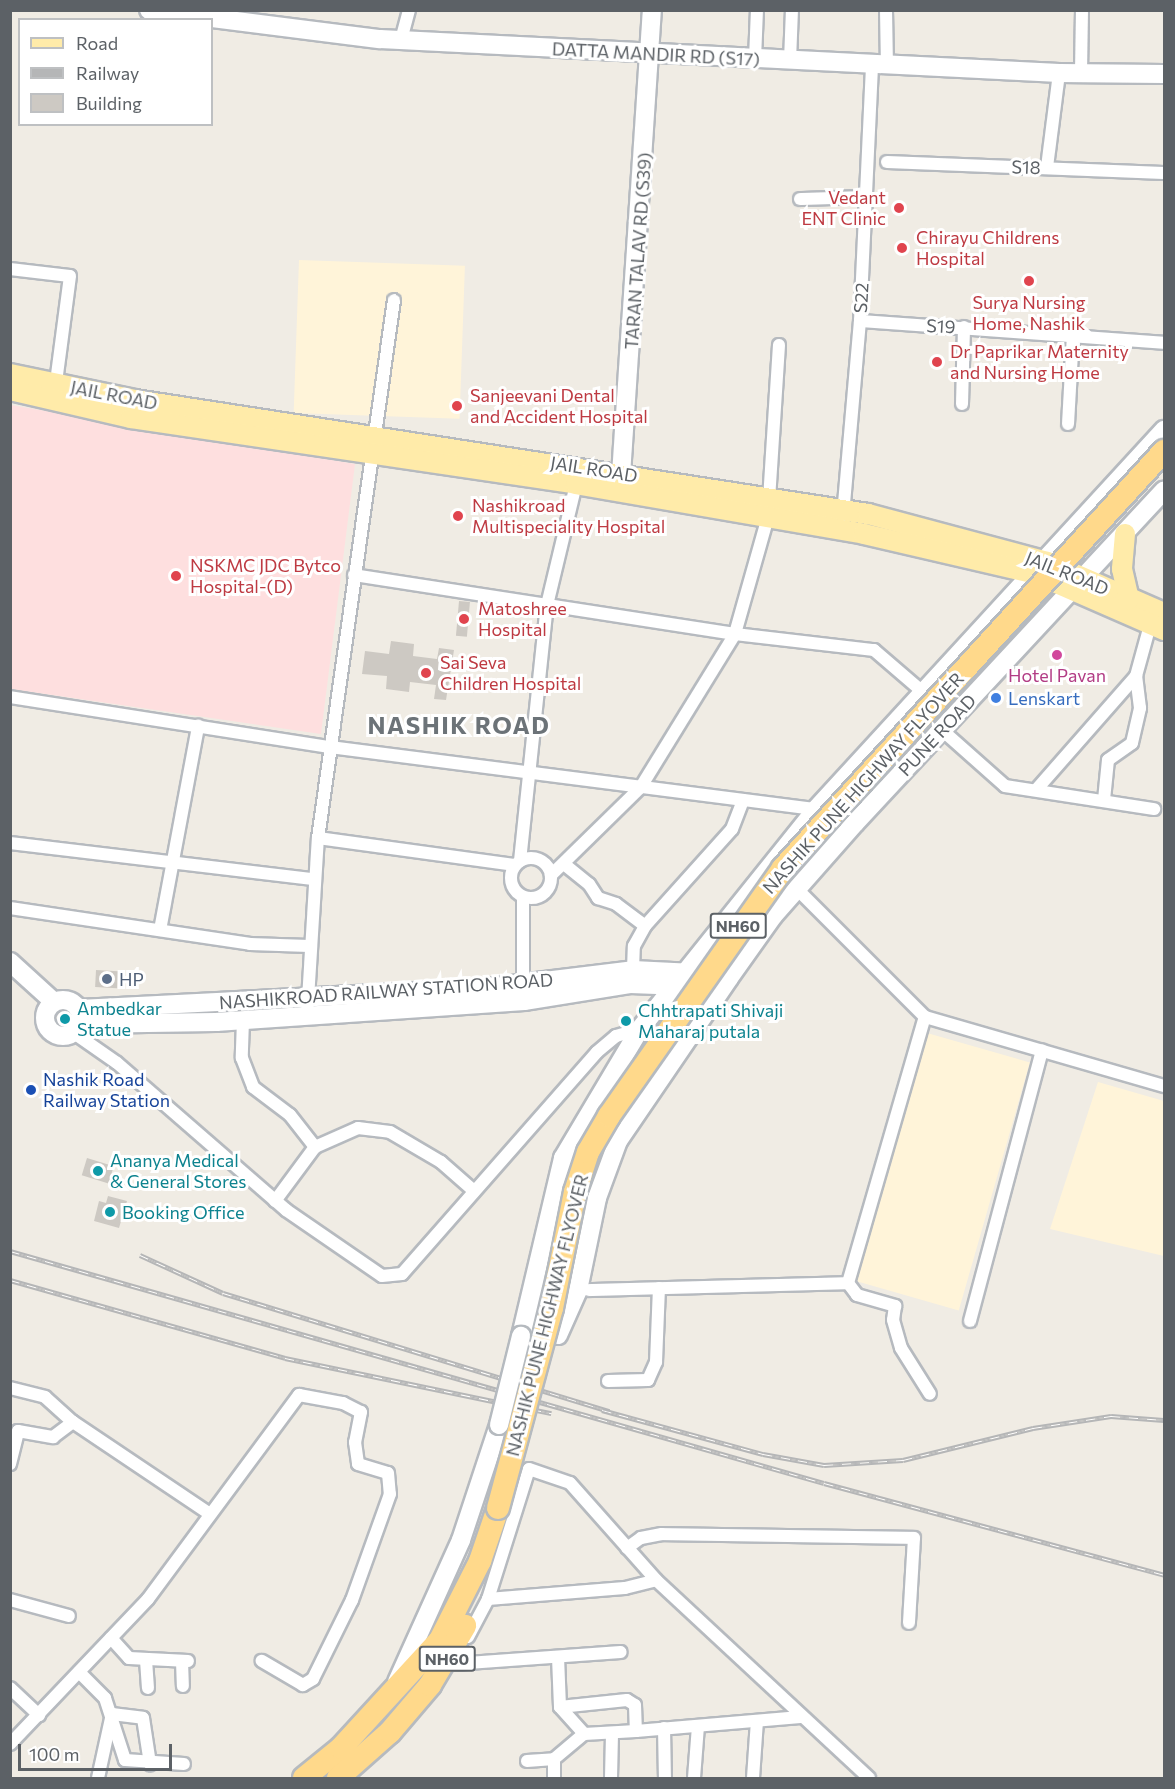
<!DOCTYPE html>
<style>
body{margin:0}
#map{position:relative;width:1175px;height:1789px;overflow:hidden;background:#f0ece4;font-family:Commissioner,sans-serif}
div>[style]{position:absolute}
[style*='--x']{left:calc(var(--x)*1px);top:calc(var(--y)*1px);width:calc(var(--w)*1px);rotate:calc(var(--a)*1deg)}
.commercial>*{inset:0;background:#fff4d9;transform-origin:0 0}
.medical>*{inset:0;background:#fedfdf}
.building>*{inset:0;background:#cdc9c3;transform-origin:0 0}
.roads{filter:drop-shadow(2px 0 #b6babf) drop-shadow(-2px 0 #b6babf) drop-shadow(0 2px #b6babf) drop-shadow(0 -2px #b6babf)}
.street>*{height:12px;margin:-6px;padding:0 6px;transform-origin:6px;border-radius:6px;background:#fff}
.street>.ring{margin:-6px;padding:0;box-sizing:content-box;background:none;border:12px solid #fff;border-radius:50%}
.secondary>*{height:18px;margin:-9px;padding:0 9px;transform-origin:9px;border-radius:9px;background:#fff}
.secondary>.ring{margin:-9px;padding:0;box-sizing:content-box;background:none;border:18px solid #fff;border-radius:50%}
.primary>*{height:20px;margin:-10px;padding:0 10px;transform-origin:10px;border-radius:10px;background:#ffeba9}
.highway>*{height:22px;margin:-11px;padding:0 11px;transform-origin:11px;border-radius:11px;background:#ffd98b}
.rail>*{height:5px;margin-top:-2.5px;transform-origin:0;background:repeating-linear-gradient(90deg,#fff 0 9px,#b5b6b7 0 18px);box-sizing:border-box;border-block:2px solid #b5b6b7}
.bridges{filter:drop-shadow(2px 0 #b5babf) drop-shadow(-2px 0 #b5babf) drop-shadow(0 2px #b5babf) drop-shadow(0 -2px #b5babf)}
.secondary-bridge>*{height:18px;margin:-9px;padding:0 9px;transform-origin:9px;border-radius:9px;background:#fff}
.highway-bridge>*{height:22px;margin:-11px;padding:0 11px;transform-origin:11px;border-radius:11px;background:#ffd98b}
.dots>*{width:16px;height:16px;translate:-50% -50%;box-sizing:border-box;border:3px solid #fff;border-radius:50%}
span{translate:-50% -50%;white-space:nowrap;text-align:center;line-height:1.15;-webkit-text-stroke:6px #fff;paint-order:stroke}
.shield-label span{padding:2px 4px;background:#fff;border:2px solid;border-radius:4px;-webkit-text-stroke-width:0}
.shield-label{font-size:16px;color:#5c6166;font-weight:700}
.street-label{font-size:18px;color:#5c6166}
.health-label{font-size:18px;color:#be3a42}
.right{translate:-100% -50%;text-align:right}
.left{translate:0 -50%;text-align:left}
.hotel-label{font-size:18px;color:#b23c85}
.shop-label{font-size:18px;color:#366cbe}
.service-label{font-size:18px;color:#4e5e75}
.culture-label{font-size:18px;color:#0d838f}
.transit-label{font-size:18px;color:#164399}
.district-label{font-size:24px;color:#6c7378;font-weight:700;letter-spacing:1.5px}
.frame{position:absolute;inset:0;border:12px solid #5c6166;pointer-events:none}
.legend{position:absolute;left:18px;top:18px;width:195px;height:108px;box-sizing:border-box;background:#fff;border:2px solid #bec0c2;margin:0;padding:8px 10px;list-style:none;font-size:18px;color:#5c6166}
.legend li{display:flex;align-items:center;gap:12px;height:30px}
.legend b{width:30px;border:2px solid #bec0c2}
.scale{position:absolute;left:18px;top:1744px;width:154px;height:27px;box-sizing:border-box;border:3px solid #5c6166;border-top:0;padding-left:8px;font-size:18px;line-height:21px;white-space:nowrap;color:#5c6166;-webkit-text-stroke:4px #fff;paint-order:stroke}
</style>
<div id="map">
<div class="commercial">
<div style="left:299px;top:260px;width:166px;height:153px;rotate:2deg"></div>
<div style="left:927px;top:1033px;width:107px;height:258px;rotate:16deg"></div>
<div style="clip-path:polygon(1098px 1082px,1164px 1101px,1164px 1256px,1050px 1229px)"></div>
</div>
<div class="medical">
<div style="clip-path:polygon(11px 405px,355px 464px,321px 734px,11px 689px)"></div>
</div>
<div class="building">
<div style="left:459px;top:601px;width:11px;height:35px;rotate:5deg"></div>
<div style="clip-path:polygon(391px 641px,414px 644px,413px 656px,437px 659px,439px 648px,454px 650px,446px 700px,434px 699px,436px 685px,410px 682px,409px 692px,386px 689px,387px 676px,362px 674px,365px 651px,389px 654px)"></div>
<div style="left:96px;top:970px;width:22px;height:17px;rotate:3deg"></div>
<div style="left:87px;top:1158px;width:28px;height:18px;rotate:17deg"></div>
<div style="clip-path:polygon(108px 1196px,127px 1201px,119px 1228px,94px 1221px,99px 1201px,106px 1203px)"></div>
</div>
<div class="roads">
<div class="street">
<div style="--x:886;--y:10;--w:55;--a:89"></div>
<div style="--x:401;--y:40;--w:31;--a:-75"></div>
<div style="--x:755;--y:59;--w:49;--a:-87.7"></div>
<div style="--x:790;--y:61;--w:51;--a:-87.8"></div>
<div style="--x:1081;--y:73;--w:63;--a:-89.1"></div>
<div style="--x:887;--y:162;--w:277;--a:2.3"></div>
<div style="--x:1047;--y:167;--w:95;--a:-82.7"></div>
<div style="--x:800;--y:199;--w:66;--a:-1.7"></div>
<div style="--x:10;--y:269;--w:60;--a:6.7"></div>
<div style="--x:70;--y:276;--w:108;--a:97.5"></div>
<div style="--x:860;--y:321;--w:305;--a:4.1"></div>
<div style="--x:779;--y:345;--w:172;--a:93.7"></div>
<div style="--x:768;--y:517;--w:122;--a:105.8"></div>
<div style="--x:735;--y:634;--w:140;--a:6.6"></div>
<div style="--x:874;--y:650;--w:66;--a:40.7"></div>
<div style="--x:962;--y:404;--w:77;--a:-88.5"></div>
<div style="--x:1068;--y:424;--w:89;--a:-86.8"></div>
<div style="--x:843;--y:515;--w:195;--a:-85"></div>
<div style="--x:860;--y:321;--w:256;--a:-87.3"></div>
<div style="--x:354;--y:575;--w:386;--a:8.8"></div>
<div style="--x:735;--y:634;--w:180;--a:121.6"></div>
<div style="--x:641;--y:787;--w:126;--a:135.6"></div>
<div style="--x:10;--y:697;--w:324;--a:8.9"></div>
<div style="--x:330;--y:747;--w:490;--a:7.3"></div>
<div style="--x:942;--y:730;--w:84;--a:41.6"></div>
<div style="--x:1005;--y:786;--w:151;--a:8.8"></div>
<div style="--x:1036;--y:790;--w:152;--a:-48.7"></div>
<div style="--x:1136;--y:676;--w:60;--a:-74.6"></div>
<div style="--x:1104;--y:800;--w:40;--a:-84.3"></div>
<div style="--x:1108;--y:760;--w:29;--a:-35"></div>
<div style="--x:1132;--y:743;--w:36;--a:-77"></div>
<div style="--x:1140;--y:708;--w:32;--a:-97"></div>
<div style="--x:318;--y:838;--w:199;--a:7.8"></div>
<div style="--x:10;--y:843;--w:305;--a:6.8"></div>
<div class="ring" style="left:511px;top:858px;width:28px;height:28px"></div>
<div style="--x:520;--y:861;--w:257;--a:-84"></div>
<div style="--x:547;--y:605;--w:124;--a:-76.5"></div>
<div style="--x:564;--y:864;--w:32;--a:39"></div>
<div style="--x:589;--y:884;--w:17;--a:57"></div>
<div style="--x:598;--y:898;--w:19;--a:18"></div>
<div style="--x:616;--y:904;--w:36;--a:37"></div>
<div style="--x:10;--y:908;--w:243;--a:8.5"></div>
<div style="--x:250;--y:944;--w:59;--a:1.9"></div>
<div style="--x:160;--y:930;--w:208;--a:-79.4"></div>
<div style="--x:633;--y:970;--w:24;--a:-88"></div>
<div style="--x:634;--y:946;--w:23;--a:-61"></div>
<div style="--x:645;--y:926;--w:130;--a:-48.1"></div>
<div style="--x:732;--y:829;--w:31;--a:-69"></div>
<div style="--x:523;--y:989;--w:92;--a:-90"></div>
<div style="--x:307;--y:1016;--w:178;--a:-86.5"></div>
<div style="--x:318;--y:838;--w:543;--a:-81.96"></div>
<div style="--x:925;--y:1017;--w:249;--a:16.1"></div>
<div style="--x:243;--y:1020;--w:38;--a:92"></div>
<div style="--x:242;--y:1058;--w:31;--a:69"></div>
<div style="--x:253;--y:1087;--w:46;--a:37.1"></div>
<div style="--x:290;--y:1115;--w:41;--a:52"></div>
<div style="--x:74;--y:1033;--w:52;--a:34.9"></div>
<div style="--x:117;--y:1063;--w:224;--a:41"></div>
<div style="--x:286;--y:1210;--w:116;--a:34.5"></div>
<div style="--x:382;--y:1276;--w:20;--a:-6"></div>
<div style="--x:402;--y:1274;--w:295;--a:-48.7"></div>
<div style="--x:597;--y:1052;--w:25;--a:-40"></div>
<div style="--x:616;--y:1036;--w:25;--a:-16"></div>
<div style="--x:275;--y:1201;--w:67;--a:-53.5"></div>
<div style="--x:315;--y:1147;--w:47;--a:-23.8"></div>
<div style="--x:358;--y:1128;--w:32;--a:7"></div>
<div style="--x:390;--y:1132;--w:59;--a:30.5"></div>
<div style="--x:441;--y:1162;--w:44;--a:41.3"></div>
<div style="--x:848;--y:1283;--w:15;--a:53"></div>
<div style="--x:857;--y:1295;--w:40;--a:16"></div>
<div style="--x:895;--y:1306;--w:14;--a:98"></div>
<div style="--x:893;--y:1320;--w:29;--a:74"></div>
<div style="--x:901;--y:1348;--w:54;--a:57.8"></div>
<div style="--x:589;--y:1290;--w:259;--a:-1.5"></div>
<div style="--x:848;--y:1283;--w:277;--a:-73.9"></div>
<div style="--x:925;--y:1017;--w:181;--a:-135"></div>
<div style="--x:970;--y:1321;--w:280;--a:-75.1"></div>
<div style="--x:608;--y:1381;--w:40;--a:-1.4"></div>
<div style="--x:648;--y:1380;--w:20;--a:-66"></div>
<div style="--x:656;--y:1362;--w:74;--a:-87.7"></div>
<div style="--x:10;--y:1388;--w:36;--a:14"></div>
<div style="--x:45;--y:1397;--w:38;--a:42"></div>
<div style="--x:10;--y:1464;--w:34;--a:-76"></div>
<div style="--x:18;--y:1431;--w:36;--a:10"></div>
<div style="--x:53;--y:1437;--w:25;--a:-37"></div>
<div style="--x:73;--y:1422;--w:165;--a:33.9"></div>
<div style="--x:627;--y:1548;--w:17;--a:-36"></div>
<div style="--x:641;--y:1538;--w:21;--a:-11"></div>
<div style="--x:662;--y:1534;--w:252;--a:0.9"></div>
<div style="--x:914;--y:1538;--w:85;--a:93.4"></div>
<div style="--x:488;--y:1599;--w:137;--a:-4.6"></div>
<div style="--x:625;--y:1588;--w:32;--a:-14"></div>
<div style="--x:10;--y:1600;--w:61;--a:15.2"></div>
<div style="--x:468;--y:1637;--w:43;--a:-62.2"></div>
<div style="--x:488;--y:1599;--w:136;--a:-72.5"></div>
<div style="--x:529;--y:1469;--w:43;--a:18.9"></div>
<div style="--x:570;--y:1483;--w:130;--a:48.4"></div>
<div style="--x:656;--y:1580;--w:291;--a:42.9"></div>
<div style="--x:111;--y:1638;--w:27;--a:48"></div>
<div style="--x:129;--y:1658;--w:59;--a:2.9"></div>
<div style="--x:558;--y:1657;--w:50;--a:87.7"></div>
<div style="--x:560;--y:1707;--w:67;--a:-6"></div>
<div style="--x:627;--y:1700;--w:9;--a:32"></div>
<div style="--x:635;--y:1705;--w:26;--a:88"></div>
<div style="--x:636;--y:1731;--w:165;--a:-4.9"></div>
<div style="--x:146;--y:1660;--w:28;--a:86"></div>
<div style="--x:182;--y:1661;--w:25;--a:88"></div>
<div style="--x:454;--y:1664;--w:167;--a:-4.1"></div>
<div style="--x:79;--y:1672;--w:37;--a:45"></div>
<div style="--x:105;--y:1698;--w:65;--a:72.1"></div>
<div style="--x:125;--y:1760;--w:59;--a:3.9"></div>
<div style="--x:10;--y:1688;--w:40;--a:43"></div>
<div style="--x:560;--y:1707;--w:36;--a:48"></div>
<div style="--x:664;--y:1728;--w:50;--a:88.9"></div>
<div style="--x:10;--y:1744;--w:200;--a:-46.4"></div>
<div style="--x:148;--y:1599;--w:254;--a:-53.5"></div>
<div style="--x:299;--y:1395;--w:45;--a:10.3"></div>
<div style="--x:343;--y:1403;--w:20;--a:27"></div>
<div style="--x:361;--y:1412;--w:31;--a:101"></div>
<div style="--x:355;--y:1442;--w:22;--a:82"></div>
<div style="--x:358;--y:1464;--w:31;--a:17"></div>
<div style="--x:388;--y:1473;--w:21;--a:85"></div>
<div style="--x:390;--y:1494;--w:113;--a:109.7"></div>
<div style="--x:352;--y:1600;--w:88;--a:116.3"></div>
<div style="--x:313;--y:1679;--w:12;--a:149"></div>
<div style="--x:303;--y:1685;--w:48;--a:-149.7"></div>
<div style="--x:527;--y:1761;--w:27;--a:-4"></div>
<div style="--x:98;--y:1778;--w:66;--a:-77.7"></div>
<div style="--x:112;--y:1714;--w:31;--a:7"></div>
<div style="--x:143;--y:1718;--w:47;--a:81.3"></div>
<div style="--x:554;--y:1778;--w:19;--a:-90"></div>
<div style="--x:554;--y:1759;--w:39;--a:-40"></div>
<div style="--x:584;--y:1734;--w:52;--a:-3.3"></div>
<div style="--x:611;--y:1778;--w:45;--a:-88.7"></div>
<div style="--x:694;--y:1778;--w:52;--a:-85.6"></div>
<div style="--x:753;--y:1778;--w:57;--a:-86"></div>
</div>
<div class="secondary">
<div style="--x:149;--y:10;--w:233;--a:7.2"></div>
<div style="--x:380;--y:39;--w:680;--a:2.87"></div>
<div style="--x:1059;--y:73;--w:105;--a:0.5"></div>
<div style="--x:620;--y:490;--w:481;--a:-86.2"></div>
<div style="--x:10;--y:962;--w:59;--a:42.3"></div>
<div class="ring" style="left:45px;top:1000px;width:18px;height:18px"></div>
<div style="--x:79;--y:1009;--w:400;--a:-2.9"></div>
<div style="--x:479;--y:989;--w:155;--a:-7"></div>
<div style="--x:633;--y:970;--w:61;--a:2.8"></div>
<div style="--x:80;--y:1024;--w:136;--a:-0.8"></div>
<div style="--x:216;--y:1022;--w:309;--a:-3.9"></div>
<div style="--x:524;--y:1001;--w:107;--a:-9.1"></div>
<div style="--x:630;--y:984;--w:54;--a:2.1"></div>
<div style="--x:558;--y:1335;--w:49;--a:-66"></div>
<div style="--x:578;--y:1290;--w:94;--a:-78.3"></div>
<div style="--x:597;--y:1198;--w:61;--a:-69.8"></div>
<div style="--x:618;--y:1141;--w:197;--a:-55.7"></div>
<div style="--x:729;--y:978;--w:76;--a:-54.6"></div>
<div style="--x:773;--y:916;--w:124;--a:-48.6"></div>
<div style="--x:855;--y:823;--w:454;--a:-47.1"></div>
<div style="--x:521;--y:1336;--w:183;--a:-76.7"></div>
<div style="--x:563;--y:1158;--w:150;--a:-59.2"></div>
<div style="--x:640;--y:1029;--w:282;--a:-51.3"></div>
<div style="--x:816;--y:809;--w:515;--a:-47.44"></div>
<div style="--x:397;--y:1682;--w:156;--a:-65.7"></div>
<div style="--x:461;--y:1540;--w:121;--a:-71.7"></div>
</div>
<div class="primary">
<div style="--x:10;--y:374;--w:128;--a:11.7"></div>
<div style="--x:135;--y:400;--w:742;--a:8.84"></div>
<div style="--x:868;--y:514;--w:185;--a:15"></div>
<div style="--x:1047;--y:562;--w:128;--a:23.6"></div>
<div style="--x:10;--y:390;--w:124;--a:13"></div>
<div style="--x:131;--y:418;--w:450;--a:8.4"></div>
<div style="--x:576;--y:484;--w:292;--a:9.8"></div>
<div style="--x:864;--y:534;--w:177;--a:13.1"></div>
<div style="--x:1036;--y:574;--w:140;--a:23.6"></div>
<div style="--x:1125;--y:534;--w:35;--a:95"></div>
<div style="--x:1122;--y:569;--w:31;--a:77"></div>
</div>
<div class="highway">
<div style="--x:304;--y:1778;--w:48;--a:-39"></div>
<div style="--x:341;--y:1748;--w:147;--a:-47.5"></div>
<div style="--x:440;--y:1640;--w:89;--a:-63.1"></div>
<div style="--x:480;--y:1561;--w:56;--a:-71.2"></div>
<div style="--x:338;--y:1778;--w:69;--a:-41.5"></div>
<div style="--x:390;--y:1732;--w:62;--a:-49.6"></div>
<div style="--x:430;--y:1685;--w:69;--a:-59.3"></div>
</div>
</div>
<div class="rail">
<div style="--x:10;--y:1251;--w:846;--a:15.91"></div>
<div style="--x:824;--y:1483;--w:352;--a:15.1"></div>
<div style="--x:140;--y:1255;--w:91;--a:24.6"></div>
<div style="--x:223;--y:1293;--w:404;--a:17"></div>
<div style="--x:10;--y:1280;--w:286;--a:15.8"></div>
<div style="--x:285;--y:1358;--w:272;--a:11.7"></div>
<div style="--x:602;--y:1410;--w:167;--a:15.3"></div>
<div style="--x:763;--y:1454;--w:62;--a:10.2"></div>
<div style="--x:824;--y:1465;--w:79;--a:-3.6"></div>
<div style="--x:903;--y:1460;--w:134;--a:-13.8"></div>
<div style="--x:1033;--y:1428;--w:79;--a:-8.7"></div>
<div style="--x:1111;--y:1416;--w:53;--a:4.3"></div>
</div>
<div class="bridges">
<div class="secondary-bridge">
<div style="--x:499;--y:1425;--w:92;--a:-76.1"></div>
</div>
<div class="highway-bridge">
<div style="--x:498;--y:1508;--w:207;--a:-74.9"></div>
<div style="--x:552;--y:1308;--w:118;--a:-78.8"></div>
<div style="--x:575;--y:1192;--w:42;--a:-72"></div>
<div style="--x:588;--y:1152;--w:42;--a:-59.7"></div>
<div style="--x:609;--y:1116;--w:303;--a:-54.9"></div>
<div style="--x:783;--y:868;--w:565;--a:-47.58"></div>
</div>
</div>
<div class="dots">
<div style="left:899px;top:208px;background:#e0444e"></div>
<div style="left:902px;top:248px;background:#e0444e"></div>
<div style="left:1029px;top:281px;background:#e0444e"></div>
<div style="left:937px;top:362px;background:#e0444e"></div>
<div style="left:457px;top:406px;background:#e0444e"></div>
<div style="left:458px;top:516px;background:#e0444e"></div>
<div style="left:176px;top:576px;background:#e0444e"></div>
<div style="left:464px;top:619px;background:#e0444e"></div>
<div style="left:1057px;top:655px;background:#d1479c"></div>
<div style="left:426px;top:673px;background:#e0444e"></div>
<div style="left:996px;top:698px;background:#3f7fe0"></div>
<div style="left:107px;top:979px;background:#5c6f8a"></div>
<div style="left:65px;top:1019px;background:#0f9aa8"></div>
<div style="left:626px;top:1021px;background:#0f9aa8"></div>
<div style="left:31px;top:1090px;background:#1a4fb4"></div>
<div style="left:98px;top:1171px;background:#0f9aa8"></div>
<div style="left:110px;top:1212px;background:#0f9aa8"></div>
</div>
<div class="shield-label">
<span style="left:738px;top:926px">NH60</span>
<span style="left:447px;top:1659px">NH60</span>
</div>
<div class="street-label">
<span style="left:656px;top:54px;rotate:3deg">DATTA MANDIR RD (S17)</span>
<span style="left:1026px;top:167px;rotate:2deg">S18</span>
<span style="left:638px;top:251px;rotate:-86deg">TARAN TALAV RD (S39)</span>
<span style="left:861px;top:298px;rotate:-87deg">S22</span>
<span style="left:941px;top:326px;rotate:3deg">S19</span>
<span style="left:114px;top:395px;rotate:11deg">JAIL ROAD</span>
<span style="left:594px;top:469px;rotate:9deg">JAIL ROAD</span>
<span style="left:1067px;top:573px;rotate:22deg">JAIL ROAD</span>
<span style="left:937px;top:735px;rotate:-47deg">PUNE ROAD</span>
<span style="left:863px;top:783px;rotate:-48deg">NASHIK PUNE HIGHWAY FLYOVER</span>
<span style="left:386px;top:991px;rotate:-4deg">NASHIKROAD RAILWAY STATION ROAD</span>
<span style="left:547px;top:1315px;rotate:-76deg">NASHIK PUNE HIGHWAY FLYOVER</span>
</div>
<div class="health-label">
<span class="right" style="left:886px;top:208px">Vedant<br>ENT Clinic</span>
<span class="left" style="left:916px;top:248px">Chirayu Childrens<br>Hospital</span>
<span style="left:1029px;top:313px">Surya Nursing<br>Home, Nashik</span>
<span class="left" style="left:950px;top:362px">Dr Paprikar Maternity<br>and Nursing Home</span>
<span class="left" style="left:470px;top:406px">Sanjeevani Dental<br>and Accident Hospital</span>
<span class="left" style="left:472px;top:516px">Nashikroad<br>Multispeciality Hospital</span>
<span class="left" style="left:190px;top:576px">NSKMC JDC Bytco<br>Hospital-(D)</span>
<span class="left" style="left:478px;top:619px">Matoshree<br>Hospital</span>
<span class="left" style="left:440px;top:673px">Sai Seva<br>Children Hospital</span>
</div>
<div class="hotel-label">
<span style="left:1057px;top:675px">Hotel Pavan</span>
</div>
<div class="shop-label">
<span class="left" style="left:1008px;top:698px">Lenskart</span>
</div>
<div class="service-label">
<span class="left" style="left:119px;top:979px">HP</span>
</div>
<div class="culture-label">
<span class="left" style="left:77px;top:1019px">Ambedkar<br>Statue</span>
<span class="left" style="left:638px;top:1021px">Chhtrapati Shivaji<br>Maharaj putala</span>
<span class="left" style="left:110px;top:1171px">Ananya Medical<br>&amp; General Stores</span>
<span class="left" style="left:122px;top:1212px">Booking Office</span>
</div>
<div class="transit-label">
<span class="left" style="left:43px;top:1090px">Nashik Road<br>Railway Station</span>
</div>
<div class="district-label">
<span style="left:459px;top:725px">NASHIK ROAD</span>
</div>
<div class="frame"></div>
<ul class="legend">
<li><b style="height:8px;background:#ffeba9"></b>Road</li>
<li><b style="height:8px;background:#b5b6b7"></b>Railway</li>
<li><b style="height:16px;background:#cdc9c3"></b>Building</li>
</ul>
<div class="scale">100 m</div>
</div>
